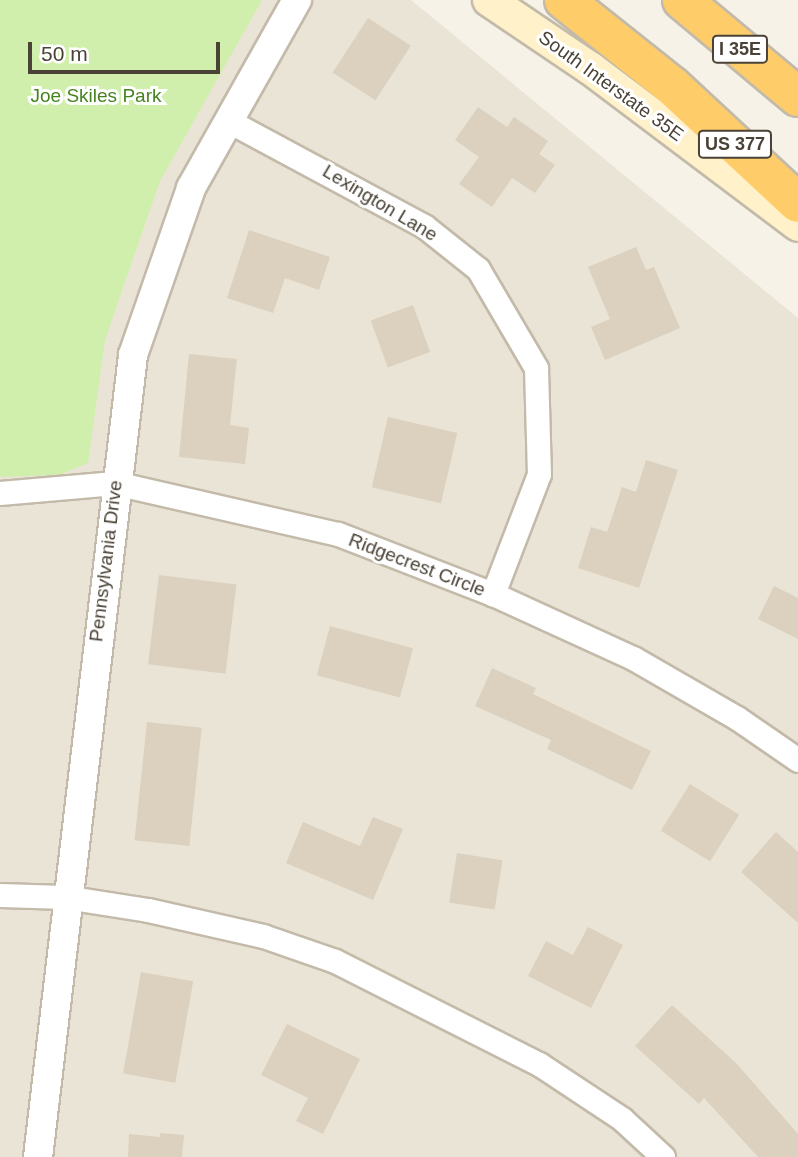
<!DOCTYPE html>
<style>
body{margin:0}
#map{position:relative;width:798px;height:1157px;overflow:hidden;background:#f6f2e8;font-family:Arial,sans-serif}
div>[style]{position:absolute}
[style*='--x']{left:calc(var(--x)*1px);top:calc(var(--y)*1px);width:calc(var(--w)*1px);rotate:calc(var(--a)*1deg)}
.residential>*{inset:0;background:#eae4d6}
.green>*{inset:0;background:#d1efac}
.building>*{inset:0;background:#dcd0bf;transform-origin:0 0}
.roads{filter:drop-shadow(2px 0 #c3baa9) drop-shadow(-2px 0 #c3baa9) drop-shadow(0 2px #c3baa9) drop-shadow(0 -2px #c3baa9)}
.minor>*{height:23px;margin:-11.5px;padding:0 11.5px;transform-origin:11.5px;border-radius:11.5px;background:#fff}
.tertiary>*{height:28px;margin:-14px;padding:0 14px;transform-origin:14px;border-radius:14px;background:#fff}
.secondary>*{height:32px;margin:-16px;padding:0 16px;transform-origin:16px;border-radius:16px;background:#fff1c9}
.motorway>*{height:38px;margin:-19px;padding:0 19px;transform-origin:19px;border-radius:19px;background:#ffcc6a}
span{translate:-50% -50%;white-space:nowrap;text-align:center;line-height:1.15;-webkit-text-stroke:6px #fff;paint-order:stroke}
.shield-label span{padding:2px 5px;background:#fff;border:2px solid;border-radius:5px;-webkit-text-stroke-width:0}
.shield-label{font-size:18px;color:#4a4236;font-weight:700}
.street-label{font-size:19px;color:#4a4236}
.park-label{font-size:19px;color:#478421}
.scale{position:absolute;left:28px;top:42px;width:192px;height:32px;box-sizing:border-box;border:4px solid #4a4236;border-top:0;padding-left:9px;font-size:21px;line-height:24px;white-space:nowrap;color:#4a4236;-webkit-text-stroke:5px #fff;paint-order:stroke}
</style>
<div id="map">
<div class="residential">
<div style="clip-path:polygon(0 0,411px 0,798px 318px,798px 1157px,0 1157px)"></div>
</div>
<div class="green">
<div style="clip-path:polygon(0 0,262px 0,160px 181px,105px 340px,88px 463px,59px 475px,0 477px)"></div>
</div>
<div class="building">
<div style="left:368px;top:18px;width:51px;height:65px;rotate:33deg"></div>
<div style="clip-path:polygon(478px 107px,507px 127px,514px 117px,548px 141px,539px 154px,555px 165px,535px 193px,512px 178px,492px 207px,459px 184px,479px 157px,455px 140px)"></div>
<div style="clip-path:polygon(249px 230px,330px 257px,319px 290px,285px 278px,273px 313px,227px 298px)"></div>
<div style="clip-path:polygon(636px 247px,646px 270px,654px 267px,680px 328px,605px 360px,591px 327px,610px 319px,588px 267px)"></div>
<div style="left:413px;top:305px;width:50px;height:45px;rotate:70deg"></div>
<div style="clip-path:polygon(189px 354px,237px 359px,230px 425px,249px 428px,245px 464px,179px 457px)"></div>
<div style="left:388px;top:417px;width:71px;height:72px;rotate:13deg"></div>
<div style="clip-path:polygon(646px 460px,678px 470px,639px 588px,578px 568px,591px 527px,607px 532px,622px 487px,636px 492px)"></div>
<div style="left:159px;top:575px;width:78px;height:90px;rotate:7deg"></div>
<div style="clip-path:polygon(774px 586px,798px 598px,798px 639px,758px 619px)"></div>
<div style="left:330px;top:626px;width:86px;height:51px;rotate:15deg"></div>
<div style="clip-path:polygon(492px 668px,536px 688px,533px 694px,651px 751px,632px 790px,547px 749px,551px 740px,475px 706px)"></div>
<div style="left:147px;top:722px;width:55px;height:119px;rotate:6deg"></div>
<div style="left:690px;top:784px;width:58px;height:55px;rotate:32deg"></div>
<div style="clip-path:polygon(373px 817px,403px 829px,373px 900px,286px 863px,303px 822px,360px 846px)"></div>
<div style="clip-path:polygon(776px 832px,798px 852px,798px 923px,741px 872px)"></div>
<div style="left:457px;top:853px;width:46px;height:50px;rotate:9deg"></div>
<div style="clip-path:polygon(588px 927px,623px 945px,591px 1008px,528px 976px,546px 941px,573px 955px)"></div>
<div style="left:141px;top:972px;width:53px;height:103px;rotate:10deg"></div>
<div style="clip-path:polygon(672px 1005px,736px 1063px,798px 1134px,798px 1157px,758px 1157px,704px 1098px,699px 1104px,635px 1046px)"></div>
<div style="clip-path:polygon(287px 1024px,360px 1059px,323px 1134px,296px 1121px,308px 1098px,261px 1075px)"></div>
<div style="clip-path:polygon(160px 1133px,184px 1135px,182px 1157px,128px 1157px,129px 1134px,160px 1137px)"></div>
</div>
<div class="roads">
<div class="minor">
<div style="--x:227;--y:120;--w:224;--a:28.3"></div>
<div style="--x:424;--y:226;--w:69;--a:38.5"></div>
<div style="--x:478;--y:269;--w:115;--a:59.6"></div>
<div style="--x:536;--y:368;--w:106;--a:88.4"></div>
<div style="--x:539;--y:474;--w:129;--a:111"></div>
<div style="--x:0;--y:493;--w:115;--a:-5"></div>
<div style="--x:115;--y:483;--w:229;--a:12.9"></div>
<div style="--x:338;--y:534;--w:166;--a:21.2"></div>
<div style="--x:493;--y:594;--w:154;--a:24.6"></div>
<div style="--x:633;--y:658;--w:120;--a:30"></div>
<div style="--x:737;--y:718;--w:74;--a:34.5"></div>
<div style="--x:0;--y:895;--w:65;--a:1.8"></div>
<div style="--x:65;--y:897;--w:84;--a:8.9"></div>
<div style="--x:148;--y:910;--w:118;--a:12.7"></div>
<div style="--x:263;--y:936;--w:76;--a:19.1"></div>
<div style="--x:335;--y:961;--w:229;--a:26.8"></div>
<div style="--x:539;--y:1064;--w:100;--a:33.5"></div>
<div style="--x:622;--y:1119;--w:56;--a:42.8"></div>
</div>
<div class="tertiary">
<div style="--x:38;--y:1157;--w:808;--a:-83.24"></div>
<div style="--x:133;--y:355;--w:177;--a:-70.8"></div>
<div style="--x:191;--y:188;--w:216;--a:-60.6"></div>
</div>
<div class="secondary">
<div style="--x:489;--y:0;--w:122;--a:34"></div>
<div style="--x:590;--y:68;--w:261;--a:37"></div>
</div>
<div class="motorway">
<div style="--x:564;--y:0;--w:137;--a:38.5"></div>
<div style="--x:671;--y:85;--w:173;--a:42.9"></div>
<div style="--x:682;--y:0;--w:151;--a:39.9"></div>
</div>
</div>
<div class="shield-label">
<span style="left:740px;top:49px">I 35E</span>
<span style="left:735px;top:144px">US 377</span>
</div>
<div class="street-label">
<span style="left:611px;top:86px;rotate:36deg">South Interstate 35E</span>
<span style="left:380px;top:203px;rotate:31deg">Lexington Lane</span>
<span style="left:106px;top:561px;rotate:-83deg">Pennsylvania Drive</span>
<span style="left:417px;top:565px;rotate:21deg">Ridgecrest Circle</span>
</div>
<div class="park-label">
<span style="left:96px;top:96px">Joe Skiles Park</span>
</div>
<div class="scale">50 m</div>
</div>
